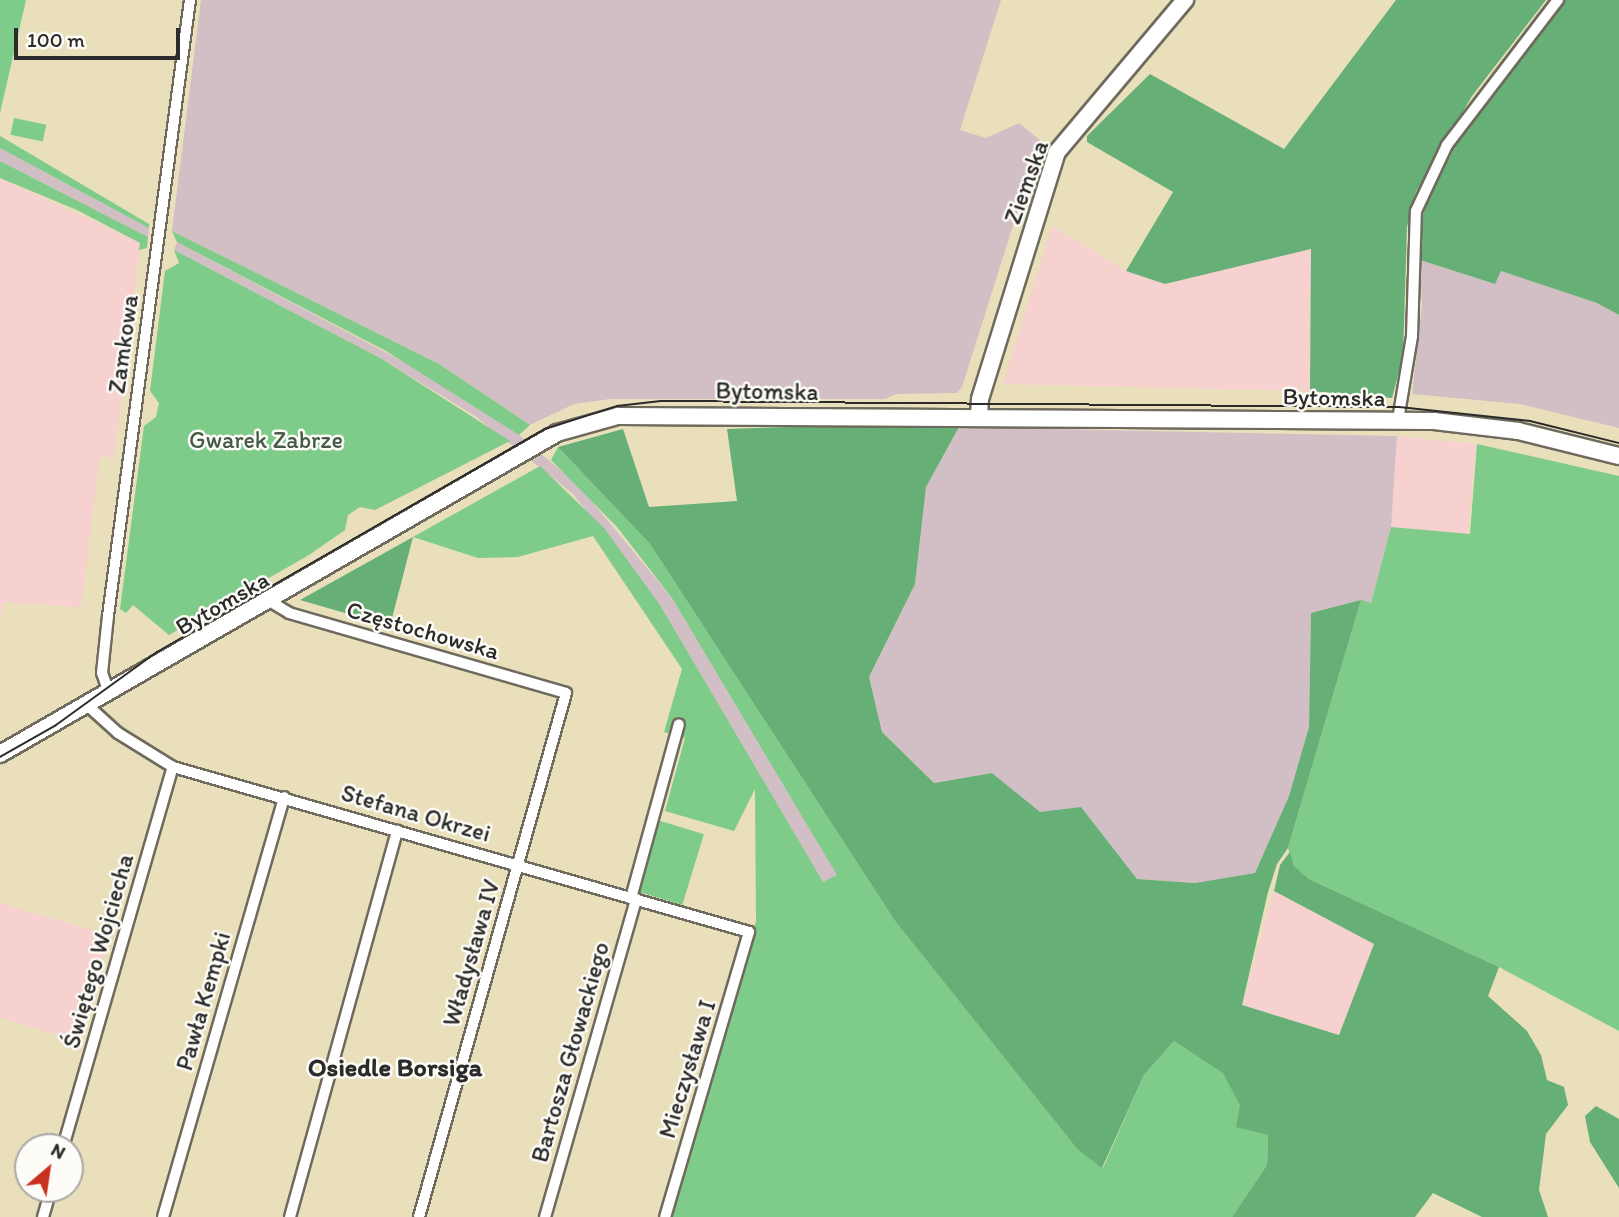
<!DOCTYPE html>
<meta charset="utf-8">
<style>
body{margin:0}
#map{position:relative;width:1619px;height:1217px;overflow:hidden;background:#e9dfbb;font-family:Itim,sans-serif}
div>[style]{position:absolute}
[style*='--x']{left:calc(var(--x)*1px);top:calc(var(--y)*1px);width:calc(var(--w)*1px);rotate:calc(var(--a)*1deg)}
.built>*{inset:0;background:#f7d0d0;transform-origin:0 0}
.industrial>*{inset:0;background:#d2bec5}
.green>*{inset:0;background:#7ecb8a;transform-origin:0 0}
.forest>*{inset:0;background:#66af76}
.roads{filter:drop-shadow(2px 0 #6e6a5d) drop-shadow(-2px 0 #6e6a5d) drop-shadow(0 2px #6e6a5d) drop-shadow(0 -2px #6e6a5d)}
.street>*{height:10px;margin:-5px;padding:0 5px;transform-origin:5px;border-radius:5px;background:#fff}
.secondary>*{height:16px;margin:-8px;padding:0 8px;transform-origin:8px;border-radius:8px;background:#fff}
.tram>*{height:2px;margin:-1px;padding:0 1px;transform-origin:1px;border-radius:1px;background:#2b2b2b}
span{translate:-50% -50%;white-space:nowrap;text-align:center;line-height:1.15;-webkit-text-stroke:5px #fdfcf7;paint-order:stroke}
.street-label{font-size:24px;color:#2b2b2b}
.park-label{font-size:24px;color:#445b48}
.neighbourhood-label{font-size:26px;color:#2b2b2b;font-weight:700}
.north{position:absolute;left:14px;top:1133px;width:70px;height:70px;box-sizing:border-box;background:#fdfcf7;border:2px solid #a9a8a5;border-radius:50%;rotate:29deg;font-size:19px;font-weight:700;line-height:28px;text-align:center;color:#2b2b2b}
.north::after{content:'';display:block;margin:auto;width:24px;height:32px;background:#c8321e;clip-path:polygon(50% 0,100% 100%,50% 72%,0 100%)}
.scale{position:absolute;left:14px;top:28px;width:166px;height:32px;box-sizing:border-box;border:4px solid #2b2b2b;border-top:0;padding-left:9px;font-size:21px;line-height:24px;white-space:nowrap;color:#2b2b2b;-webkit-text-stroke:5px #fdfcf7;paint-order:stroke}
</style>
<div id="map">
<div class="built">
<div style="clip-path:polygon(0 178px,140px 243px,114px 458px,100px 456px,81px 607px,3px 602px,0 624px)"></div>
<div style="clip-path:polygon(1052px 226px,1126px 271px,1165px 284px,1311px 249px,1310px 391px,1003px 384px)"></div>
<div style="left:1397px;top:436px;width:80px;height:91px;rotate:6deg"></div>
<div style="clip-path:polygon(1274px 891px,1374px 944px,1339px 1035px,1242px 1005px)"></div>
<div style="clip-path:polygon(0 903px,110px 936px,79px 1041px,0 1018px)"></div>
</div>
<div class="industrial">
<div style="clip-path:polygon(201px 0,1001px 0,960px 130px,986px 138px,1019px 123px,1040px 140px,962px 387px,957px 393px,896px 394px,885px 399px,610px 399px,574px 404px,530px 425px,439px 364px,172px 231px)"></div>
<div style="clip-path:polygon(0 148px,149px 228px,148px 237px,0 161px)"></div>
<div style="clip-path:polygon(177px 242px,436px 379px,519px 435px,579px 486px,672px 598px,838px 876px,823px 883px,660px 605px,573px 494px,475px 416px,382px 359px,174px 250px)"></div>
<div style="clip-path:polygon(1420px 260px,1494px 284px,1501px 271px,1597px 303px,1619px 315px,1619px 428px,1520px 404px,1412px 394px,1422px 305px)"></div>
<div style="clip-path:polygon(959px 427px,1397px 436px,1391px 527px,1371px 603px,1311px 613px,1309px 727px,1289px 796px,1255px 873px,1195px 883px,1137px 879px,1081px 807px,1040px 813px,992px 773px,934px 783px,882px 732px,869px 677px,915px 584px,926px 487px)"></div>
</div>
<div class="green">
<div style="clip-path:polygon(0 0,26px 0,0 113px)"></div>
<div style="left:14px;top:118px;width:33px;height:17px;rotate:12deg"></div>
<div style="clip-path:polygon(0 136px,149px 224px,149px 228px,0 148px)"></div>
<div style="clip-path:polygon(0 161px,148px 237px,147px 248px,139px 250px,140px 243px,77px 210px,0 178px)"></div>
<div style="clip-path:polygon(172px 231px,439px 364px,530px 425px,519px 435px,386px 351px,177px 242px)"></div>
<div style="clip-path:polygon(174px 250px,382px 359px,510px 441px,375px 510px,360px 507px,348px 515px,345px 530px,309px 555px,169px 635px,133px 605px,126px 613px,120px 609px,144px 426px,156px 417px,159px 403px,150px 391px,165px 271px,179px 263px)"></div>
<div style="clip-path:polygon(1477px 444px,1619px 476px,1619px 1031px,1499px 967px,1309px 879px,1294px 866px,1288px 848px,1361px 600px,1371px 603px,1391px 527px,1470px 534px)"></div>
<div style="clip-path:polygon(558px 447px,650px 544px,895px 921px,1078px 1150px,1103px 1168px,1144px 1075px,1174px 1041px,1223px 1072px,1240px 1106px,1268px 1135px,1267px 1165px,1232px 1217px,669px 1217px,756px 921px,755px 789px,734px 831px,665px 811px,685px 738px,664px 732px,682px 669px,593px 536px,518px 557px,478px 558px,413px 537px,540px 466px,604px 528px,660px 605px,823px 882px,837px 875px,672px 598px,617px 527px,551px 460px)"></div>
<div style="left:657px;top:820px;width:49px;height:74px;rotate:17deg"></div>
</div>
<div class="forest">
<div style="clip-path:polygon(1396px 0,1546px 0,1472px 96px,1416px 192px,1407px 227px,1403px 356px,1392px 398px,1310px 391px,1311px 249px,1165px 284px,1126px 271px,1173px 192px,1087px 142px,1087px 136px,1150px 74px,1284px 149px)"></div>
<div style="clip-path:polygon(1564px 0,1619px 0,1619px 315px,1597px 303px,1501px 271px,1495px 284px,1420px 260px,1419px 226px,1432px 190px,1465px 128px)"></div>
<div style="clip-path:polygon(848px 425px,959px 427px,926px 487px,915px 584px,869px 677px,882px 732px,934px 783px,992px 773px,1040px 812px,1081px 807px,1137px 879px,1195px 883px,1255px 873px,1289px 796px,1309px 727px,1311px 613px,1361px 600px,1288px 848px,1277px 864px,1268px 892px,1242px 1005px,1339px 1035px,1374px 944px,1274px 891px,1280px 865px,1290px 852px,1294px 866px,1309px 879px,1499px 967px,1488px 996px,1527px 1031px,1541px 1055px,1547px 1080px,1564px 1087px,1568px 1105px,1546px 1134px,1539px 1190px,1548px 1217px,1482px 1217px,1433px 1193px,1415px 1217px,1232px 1217px,1267px 1165px,1268px 1135px,1236px 1127px,1240px 1106px,1223px 1073px,1174px 1041px,1144px 1075px,1102px 1168px,1078px 1150px,895px 921px,650px 544px,558px 447px,623px 429px,649px 507px,737px 501px,727px 429px)"></div>
<div style="clip-path:polygon(413px 537px,390px 626px,300px 600px)"></div>
<div style="clip-path:polygon(1596px 1106px,1619px 1119px,1619px 1188px,1590px 1142px,1585px 1116px)"></div>
</div>
<div class="roads">
<div class="street">
<div style="--x:1398;--y:420;--w:85;--a:-80.5"></div>
<div style="--x:1412;--y:336;--w:125;--a:-88.2"></div>
<div style="--x:1416;--y:211;--w:73;--a:-64.8"></div>
<div style="--x:1447;--y:145;--w:183;--a:-52.6"></div>
<div style="--x:271;--y:602;--w:21;--a:31"></div>
<div style="--x:289;--y:613;--w:288;--a:16.1"></div>
<div style="--x:566;--y:693;--w:544;--a:105.67"></div>
<div style="--x:109;--y:693;--w:21;--a:-109"></div>
<div style="--x:102;--y:673;--w:57;--a:-84"></div>
<div style="--x:108;--y:616;--w:621;--a:-82.42"></div>
<div style="--x:87;--y:705;--w:42;--a:42.1"></div>
<div style="--x:118;--y:733;--w:65;--a:31.7"></div>
<div style="--x:173;--y:767;--w:599;--a:15.98"></div>
<div style="--x:749;--y:932;--w:297;--a:106.4"></div>
<div style="--x:631;--y:898;--w:180;--a:-74.6"></div>
<div style="--x:63;--y:1147;--w:396;--a:-73.9"></div>
<div style="--x:43;--y:1217;--w:29;--a:-74"></div>
<div style="--x:163;--y:1217;--w:437;--a:-73.9"></div>
<div style="--x:290;--y:1217;--w:401;--a:-74.5"></div>
<div style="--x:545;--y:1217;--w:331;--a:-74"></div>
</div>
<div class="secondary">
<div style="--x:979;--y:417;--w:18;--a:-87"></div>
<div style="--x:980;--y:399;--w:259;--a:-72.7"></div>
<div style="--x:1057;--y:152;--w:199;--a:-49.9"></div>
<div style="--x:0;--y:754;--w:643;--a:-29.95"></div>
<div style="--x:557;--y:433;--w:63;--a:-15.6"></div>
<div style="--x:618;--y:416;--w:816;--a:0.35"></div>
<div style="--x:1434;--y:421;--w:85;--a:6.8"></div>
<div style="--x:1518;--y:431;--w:104;--a:13.9"></div>
</div>
</div>
<div class="tram">
<div style="--x:0;--y:757;--w:64;--a:-29.7"></div>
<div style="--x:56;--y:725;--w:125;--a:-35.9"></div>
<div style="--x:157;--y:652;--w:448;--a:-29.9"></div>
<div style="--x:545;--y:429;--w:76;--a:-17.7"></div>
<div style="--x:617;--y:406;--w:44;--a:-6.5"></div>
<div style="--x:661;--y:401;--w:738;--a:0.47"></div>
<div style="--x:1399;--y:407;--w:132;--a:6.1"></div>
<div style="--x:1530;--y:421;--w:92;--a:13.9"></div>
</div>
<div class="street-label">
<span style="left:1026px;top:182px;rotate:-70deg">Ziemska</span>
<span style="left:123px;top:344px;rotate:-82deg">Zamkowa</span>
<span style="left:767px;top:391px;rotate:1deg">Bytomska</span>
<span style="left:1334px;top:397px;rotate:1deg">Bytomska</span>
<span style="left:222px;top:603px;rotate:-30deg">Bytomska</span>
<span style="left:423px;top:630px;rotate:16deg">Częstochowska</span>
<span style="left:416px;top:813px;rotate:16deg">Stefana Okrzei</span>
<span style="left:98px;top:951px;rotate:-74deg">Świętego Wojciecha</span>
<span style="left:471px;top:953px;rotate:-74deg">Władysława IV</span>
<span style="left:203px;top:1001px;rotate:-74deg">Pawła Kempki</span>
<span style="left:570px;top:1052px;rotate:-74deg">Bartosza Głowackiego</span>
<span style="left:687px;top:1069px;rotate:-73deg">Mieczysława I</span>
</div>
<div class="park-label">
<span style="left:266px;top:440px">Gwarek Zabrze</span>
</div>
<div class="neighbourhood-label">
<span style="left:395px;top:1068px">Osiedle Borsiga</span>
</div>
<div class="north">N</div>
<div class="scale">100 m</div>
</div>
